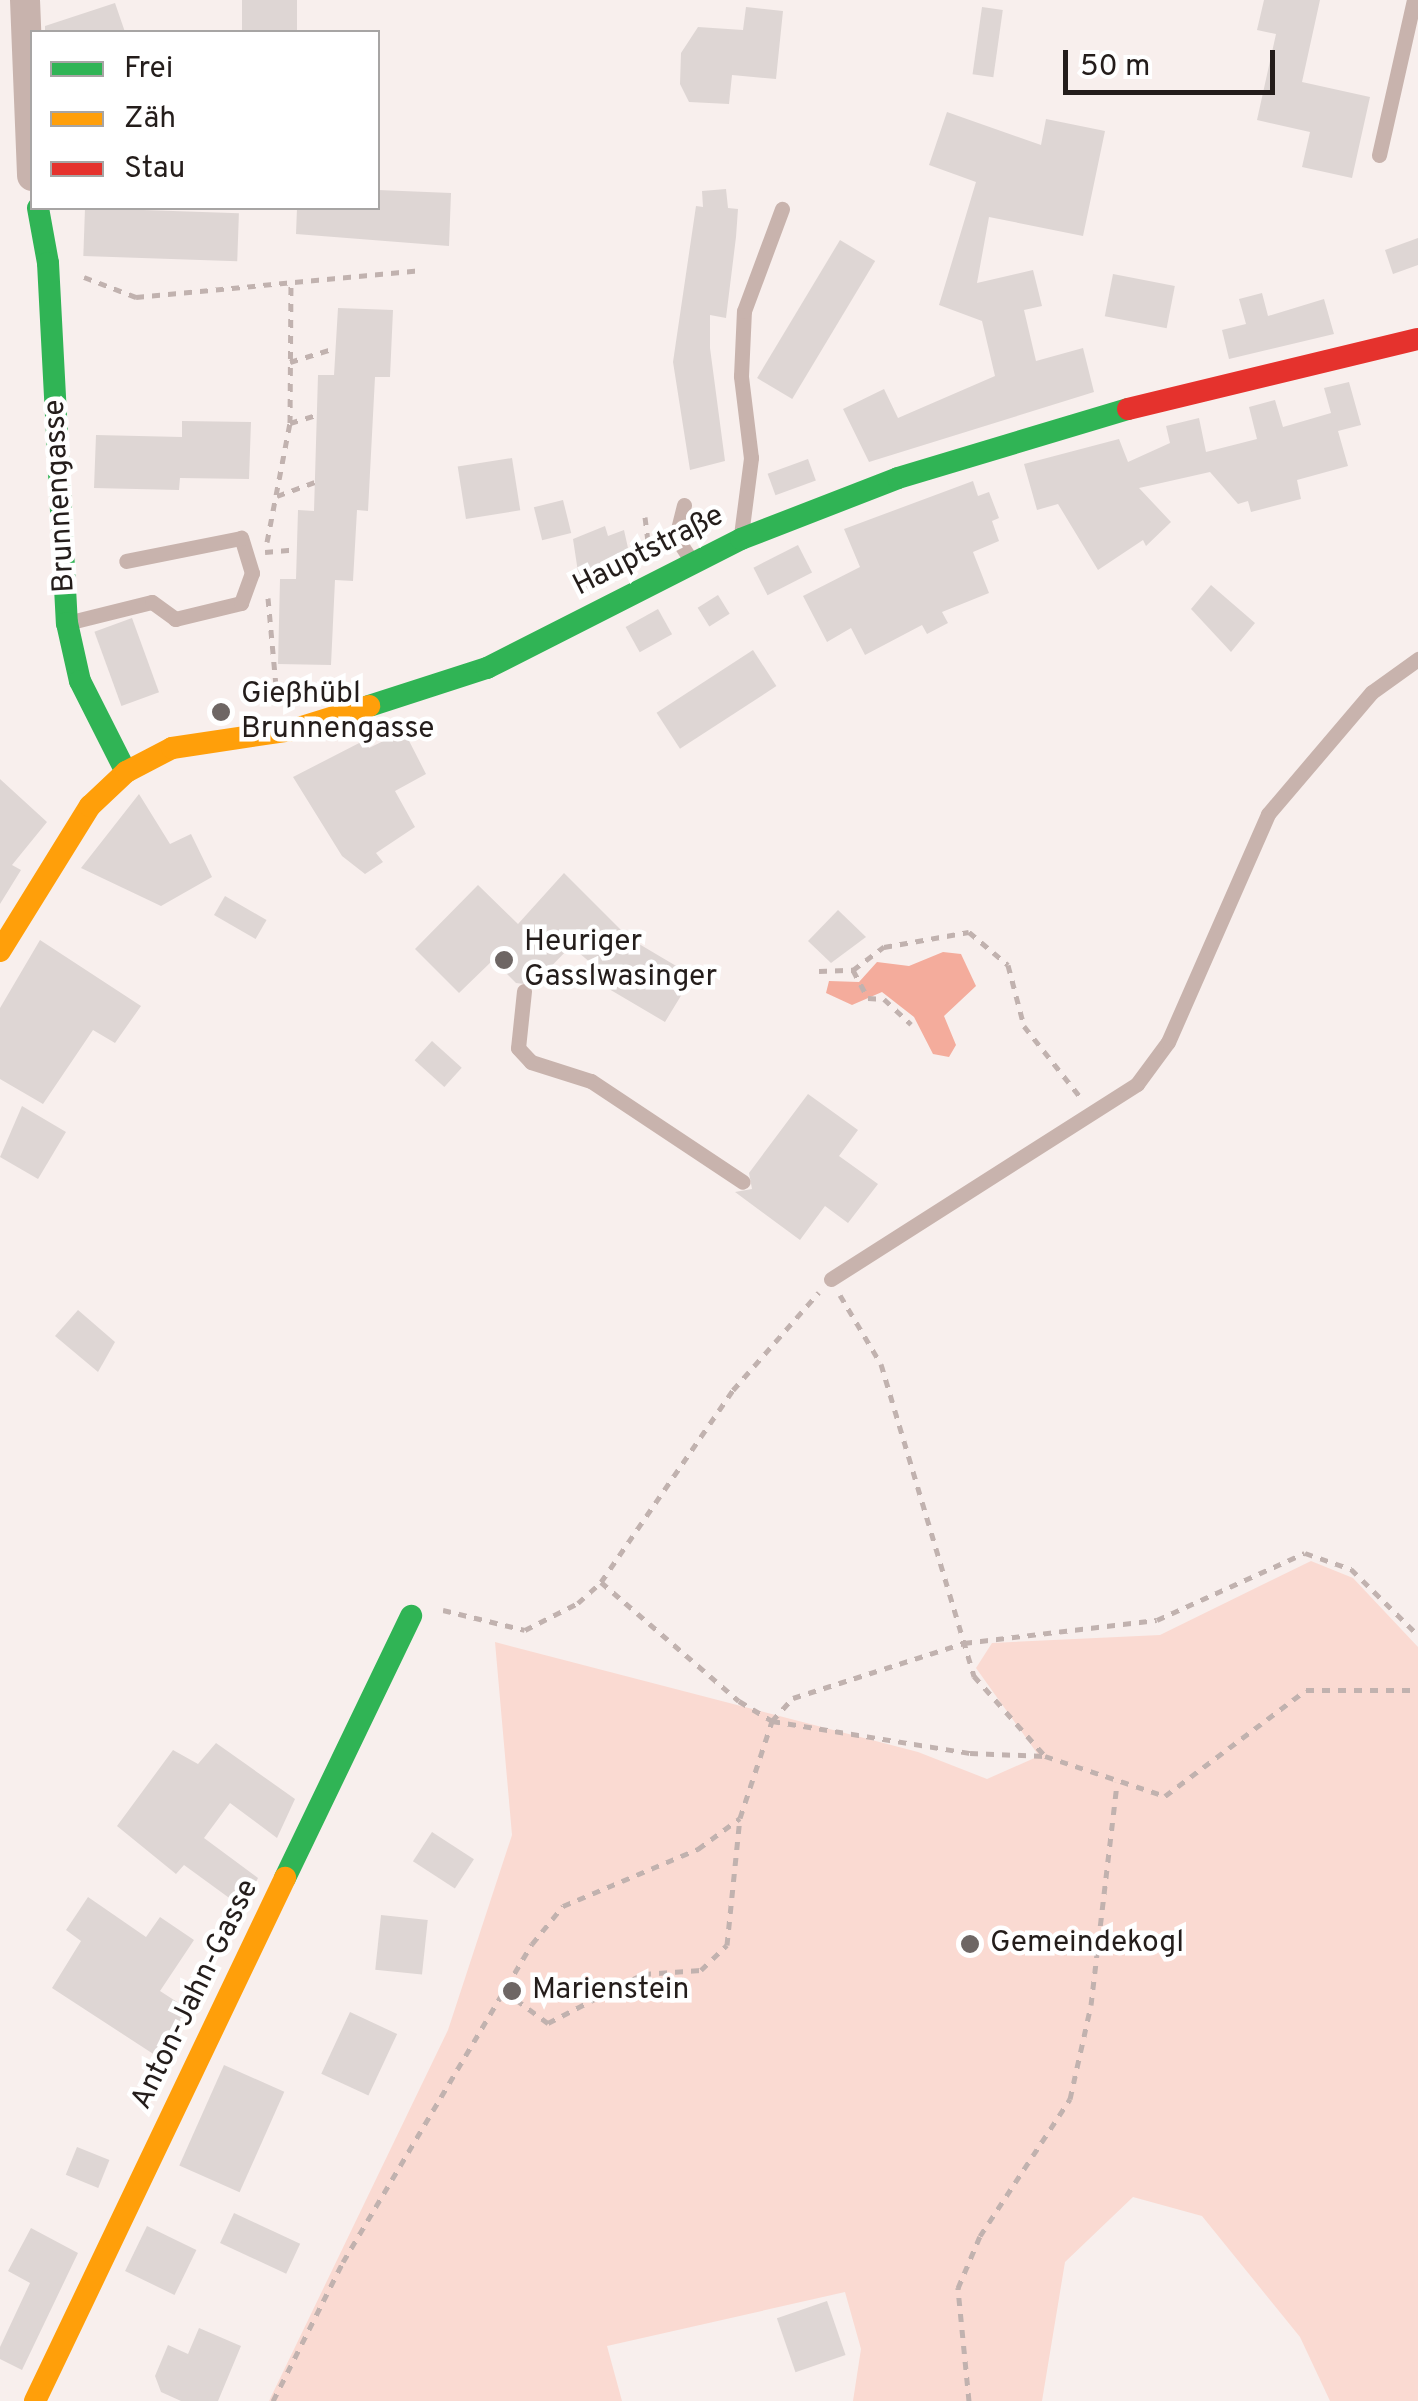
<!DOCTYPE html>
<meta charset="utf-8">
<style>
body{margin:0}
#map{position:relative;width:1418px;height:2401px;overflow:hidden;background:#f8efed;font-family:Overpass,sans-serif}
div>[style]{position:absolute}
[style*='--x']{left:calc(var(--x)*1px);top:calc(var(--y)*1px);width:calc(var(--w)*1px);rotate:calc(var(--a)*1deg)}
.green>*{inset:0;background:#fadad2}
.water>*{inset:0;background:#f4ac9c}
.building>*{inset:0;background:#ded6d4;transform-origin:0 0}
.path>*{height:5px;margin-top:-2.5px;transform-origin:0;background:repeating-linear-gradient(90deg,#c1b2af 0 8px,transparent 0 16px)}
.lane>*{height:15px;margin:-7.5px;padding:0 7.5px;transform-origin:7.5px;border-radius:7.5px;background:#c8b3ad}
.street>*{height:30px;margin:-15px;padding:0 15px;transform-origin:15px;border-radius:15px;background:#c8b3ad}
.fast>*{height:22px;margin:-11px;padding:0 11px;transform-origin:11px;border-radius:11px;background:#30b455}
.slow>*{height:22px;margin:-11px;padding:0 11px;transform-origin:11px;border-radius:11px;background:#ff9f0a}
.jam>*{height:22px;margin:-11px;padding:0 11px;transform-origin:11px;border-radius:11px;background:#e5322d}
.dots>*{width:28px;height:28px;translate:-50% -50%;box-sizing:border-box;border:5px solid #fff;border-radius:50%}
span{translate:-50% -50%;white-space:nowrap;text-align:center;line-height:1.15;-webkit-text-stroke:9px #fff;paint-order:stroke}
.street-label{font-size:30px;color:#241d1b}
.poi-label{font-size:30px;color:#241d1b}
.left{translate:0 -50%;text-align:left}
.legend{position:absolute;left:30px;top:30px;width:350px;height:180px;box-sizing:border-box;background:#fff;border:2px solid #a7a5a4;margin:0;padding:12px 18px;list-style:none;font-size:30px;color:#241d1b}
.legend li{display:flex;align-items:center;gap:20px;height:50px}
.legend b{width:50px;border:2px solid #a7a5a4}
.scale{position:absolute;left:1063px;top:50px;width:212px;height:45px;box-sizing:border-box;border:5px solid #241d1b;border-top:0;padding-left:12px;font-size:30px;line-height:35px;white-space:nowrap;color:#241d1b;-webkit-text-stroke:8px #fff;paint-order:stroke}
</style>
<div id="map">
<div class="green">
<div style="clip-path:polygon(1311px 1561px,1353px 1578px,1418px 1647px,1418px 2401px,1330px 2401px,1300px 2337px,1202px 2216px,1133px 2197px,1065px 2262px,1042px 2401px,853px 2401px,861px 2349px,845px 2292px,607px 2346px,622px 2401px,269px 2401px,448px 2030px,512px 1835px,495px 1642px,918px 1752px,987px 1779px,1039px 1756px,976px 1668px,992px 1643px,1160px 1635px)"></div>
</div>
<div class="water">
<div style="clip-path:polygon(943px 952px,961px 954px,976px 986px,944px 1016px,956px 1045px,949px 1057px,933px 1054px,914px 1017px,882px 992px,852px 1005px,826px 993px,829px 981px,859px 982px,877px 962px,909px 966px)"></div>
</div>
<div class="building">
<div style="left:242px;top:0;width:55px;height:32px"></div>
<div style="clip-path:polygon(1264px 0,1320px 0,1302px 82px,1370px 97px,1352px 178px,1302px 167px,1310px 132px,1257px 120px,1276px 34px,1257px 30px)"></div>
<div style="clip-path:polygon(115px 3px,125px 32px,45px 32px,45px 26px)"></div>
<div style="clip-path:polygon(746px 7px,783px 11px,776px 79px,732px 75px,729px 104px,689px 102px,680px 84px,681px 53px,698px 27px,743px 30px)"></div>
<div style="left:982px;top:7px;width:21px;height:68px;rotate:8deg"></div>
<div style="clip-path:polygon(947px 112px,1041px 145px,1046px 119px,1105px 131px,1083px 236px,989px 217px,977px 283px,1033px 270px,1042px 306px,1024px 310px,1036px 361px,1083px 348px,1094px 392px,869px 462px,843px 409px,884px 389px,898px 418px,995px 376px,982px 321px,939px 305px,976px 182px,929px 165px)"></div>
<div style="clip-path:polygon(726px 189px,728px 208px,738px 209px,736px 237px,726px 318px,710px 315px,710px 348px,725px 461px,690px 470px,673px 362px,696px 206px,703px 207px,702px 191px)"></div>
<div style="clip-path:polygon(378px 190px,451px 193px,449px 246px,296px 234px,297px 208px,378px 208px)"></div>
<div style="left:85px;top:208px;width:154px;height:48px;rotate:2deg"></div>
<div style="clip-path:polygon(1418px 238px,1418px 265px,1393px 274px,1385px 250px)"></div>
<div style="left:840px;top:240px;width:41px;height:161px;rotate:31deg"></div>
<div style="left:1113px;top:274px;width:63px;height:43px;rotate:11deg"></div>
<div style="clip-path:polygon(1262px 293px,1268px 316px,1324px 299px,1334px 334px,1229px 359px,1222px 330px,1246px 324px,1239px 299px)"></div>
<div style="clip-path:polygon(338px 308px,393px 310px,390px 377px,375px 377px,368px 511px,357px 510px,353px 581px,335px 580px,331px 665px,278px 664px,280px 579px,296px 579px,298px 510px,314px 511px,318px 375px,334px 375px)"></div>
<div style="clip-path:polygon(1349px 382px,1361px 425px,1338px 431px,1348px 466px,1297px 480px,1301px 499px,1251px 512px,1248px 501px,1238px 504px,1210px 472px,1139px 488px,1171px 522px,1146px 546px,1143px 540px,1098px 570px,1058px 504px,1037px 510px,1024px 464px,1119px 439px,1128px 462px,1170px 443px,1166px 426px,1199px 418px,1206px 452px,1257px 439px,1249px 407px,1275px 400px,1283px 427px,1331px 413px,1324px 388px)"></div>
<div style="clip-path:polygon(182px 421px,251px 422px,249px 479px,180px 478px,179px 490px,94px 488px,96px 435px,182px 437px)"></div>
<div style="left:512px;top:458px;width:53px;height:55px;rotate:81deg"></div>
<div style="left:808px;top:459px;width:23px;height:43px;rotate:70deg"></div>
<div style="clip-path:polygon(973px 481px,978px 496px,989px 492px,999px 518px,992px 521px,999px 541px,973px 552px,989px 593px,942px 612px,948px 623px,927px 634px,922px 625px,865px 655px,851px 628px,827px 642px,803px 596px,860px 567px,844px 529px)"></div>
<div style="left:563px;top:500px;width:34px;height:30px;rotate:76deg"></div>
<div style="clip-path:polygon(605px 526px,608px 536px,624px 530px,632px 566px,581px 592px,573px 539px)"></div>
<div style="left:798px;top:545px;width:31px;height:50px;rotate:63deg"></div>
<div style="clip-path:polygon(1211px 585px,1255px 623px,1231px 652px,1191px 609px)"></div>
<div style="left:718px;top:595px;width:22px;height:24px;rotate:58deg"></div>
<div style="left:658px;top:609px;width:29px;height:37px;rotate:61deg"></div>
<div style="left:132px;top:618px;width:79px;height:40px;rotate:70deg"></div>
<div style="left:753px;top:650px;width:43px;height:115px;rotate:57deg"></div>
<div style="clip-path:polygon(404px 731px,426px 774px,395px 791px,415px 827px,376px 853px,383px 862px,365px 874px,342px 856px,293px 777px,365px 740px,369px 748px)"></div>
<div style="clip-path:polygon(0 779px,47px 822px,12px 865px,21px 870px,0 904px)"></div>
<div style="clip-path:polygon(139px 794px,170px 844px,191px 834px,212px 877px,161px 906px,81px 868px)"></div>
<div style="clip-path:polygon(564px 873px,629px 938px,693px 976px,665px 1022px,609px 989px,613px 982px,571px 946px,533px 985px,516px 983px,493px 960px,459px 993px,415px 949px,478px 885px,518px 924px)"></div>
<div style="left:225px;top:896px;width:48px;height:22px;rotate:30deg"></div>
<div style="clip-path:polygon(838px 910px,866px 937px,831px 963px,808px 941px)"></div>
<div style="clip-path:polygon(40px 940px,141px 1006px,115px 1043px,93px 1030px,43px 1104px,0 1079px,0 1008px)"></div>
<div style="left:432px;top:1041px;width:40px;height:26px;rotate:42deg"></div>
<div style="clip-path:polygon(808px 1094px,858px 1130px,839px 1156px,878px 1184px,848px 1223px,825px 1206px,800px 1240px,735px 1192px,752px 1189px,749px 1173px)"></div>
<div style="clip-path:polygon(22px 1106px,66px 1132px,38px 1179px,0 1157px)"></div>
<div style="clip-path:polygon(78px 1310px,115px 1342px,98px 1372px,55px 1336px)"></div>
<div style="clip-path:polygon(216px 1743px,295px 1799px,277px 1838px,230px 1803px,204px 1838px,258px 1878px,243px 1908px,184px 1865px,176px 1874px,117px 1826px,173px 1750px,198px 1764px)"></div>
<div style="left:432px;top:1832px;width:50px;height:35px;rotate:33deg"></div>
<div style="clip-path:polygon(88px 1897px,146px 1937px,160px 1917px,194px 1940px,160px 1991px,191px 2011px,161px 2059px,52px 1988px,81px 1941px,66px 1930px)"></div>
<div style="left:381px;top:1915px;width:47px;height:55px;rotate:6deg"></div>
<div style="left:350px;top:2012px;width:52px;height:68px;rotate:25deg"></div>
<div style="left:224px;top:2065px;width:66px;height:110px;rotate:24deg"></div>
<div style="left:77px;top:2147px;width:35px;height:30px;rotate:22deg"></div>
<div style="left:234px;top:2213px;width:73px;height:33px;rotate:25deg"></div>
<div style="left:147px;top:2226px;width:55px;height:50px;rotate:26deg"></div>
<div style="clip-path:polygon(31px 2228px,78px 2253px,22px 2370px,0 2359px,0 2347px,30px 2283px,8px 2271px)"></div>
<div style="left:827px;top:2301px;width:57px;height:53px;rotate:71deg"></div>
<div style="clip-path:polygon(199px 2328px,241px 2346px,218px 2401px,181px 2401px,161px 2392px,155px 2376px,168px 2345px,188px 2354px)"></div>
</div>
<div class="path">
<div style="--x:84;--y:277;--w:56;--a:21"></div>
<div style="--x:136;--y:297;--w:285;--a:-5.4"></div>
<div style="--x:290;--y:362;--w:47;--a:-17.3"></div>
<div style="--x:290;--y:423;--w:28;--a:-17"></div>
<div style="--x:277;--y:496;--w:40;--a:-20.2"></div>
<div style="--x:645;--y:517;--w:33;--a:83"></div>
<div style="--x:267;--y:542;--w:121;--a:-79.1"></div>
<div style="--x:290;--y:423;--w:141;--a:-89.6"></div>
<div style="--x:265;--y:552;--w:32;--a:-5"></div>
<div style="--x:268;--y:598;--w:98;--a:84.8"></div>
<div style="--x:853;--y:970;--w:32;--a:62"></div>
<div style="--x:868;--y:998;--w:16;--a:4"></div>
<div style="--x:884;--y:999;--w:37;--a:43"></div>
<div style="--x:819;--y:971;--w:34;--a:-2"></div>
<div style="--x:853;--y:970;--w:39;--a:-37"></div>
<div style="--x:884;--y:947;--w:86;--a:-10"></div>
<div style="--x:969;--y:932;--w:51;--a:40.2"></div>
<div style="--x:1008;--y:965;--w:63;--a:75.3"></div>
<div style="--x:1024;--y:1026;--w:92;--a:51.6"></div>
<div style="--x:840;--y:1295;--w:80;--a:59.3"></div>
<div style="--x:881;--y:1364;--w:326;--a:73.4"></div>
<div style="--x:974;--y:1676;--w:107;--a:48.4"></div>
<div style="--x:601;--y:1582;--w:182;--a:40.8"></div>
<div style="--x:739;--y:1701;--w:39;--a:31"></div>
<div style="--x:772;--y:1721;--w:201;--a:9.2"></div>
<div style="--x:970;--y:1753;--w:75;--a:2.3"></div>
<div style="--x:1045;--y:1756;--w:126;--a:18.4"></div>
<div style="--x:1165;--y:1796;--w:176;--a:-36.9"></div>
<div style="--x:1306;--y:1690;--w:112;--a:0"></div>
<div style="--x:443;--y:1610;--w:84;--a:13.7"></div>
<div style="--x:525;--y:1630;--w:59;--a:-27"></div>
<div style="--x:578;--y:1603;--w:31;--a:-42"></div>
<div style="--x:601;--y:1582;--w:233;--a:-55.5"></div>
<div style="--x:733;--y:1390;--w:130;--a:-48.7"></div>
<div style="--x:503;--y:1990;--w:56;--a:36.3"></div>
<div style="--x:548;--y:2023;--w:107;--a:-27.3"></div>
<div style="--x:643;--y:1974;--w:58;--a:-3.9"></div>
<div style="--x:701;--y:1970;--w:36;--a:-44"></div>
<div style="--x:727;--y:1945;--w:128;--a:-84.2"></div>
<div style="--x:273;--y:2401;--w:156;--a:-63.3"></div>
<div style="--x:343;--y:2262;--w:370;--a:-59.3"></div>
<div style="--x:532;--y:1944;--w:49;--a:-50.8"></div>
<div style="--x:563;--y:1906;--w:147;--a:-22.9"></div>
<div style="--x:698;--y:1849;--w:52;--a:-36.4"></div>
<div style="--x:740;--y:1818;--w:102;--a:-71.7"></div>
<div style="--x:772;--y:1721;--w:31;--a:-48"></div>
<div style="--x:793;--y:1698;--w:180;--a:-17.8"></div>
<div style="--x:964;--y:1643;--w:194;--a:-6.8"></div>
<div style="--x:1157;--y:1620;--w:162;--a:-24.4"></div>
<div style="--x:1305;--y:1553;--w:49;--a:19.2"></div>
<div style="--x:1351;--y:1569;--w:94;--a:44.6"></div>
<div style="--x:969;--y:2401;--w:114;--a:-95.6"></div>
<div style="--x:958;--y:2288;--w:56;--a:-67.1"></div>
<div style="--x:980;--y:2236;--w:164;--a:-56.7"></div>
<div style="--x:1070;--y:2099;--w:96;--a:-77.4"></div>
<div style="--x:1091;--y:2005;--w:224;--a:-83.3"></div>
</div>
<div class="lane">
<div style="--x:1379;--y:155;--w:159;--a:-77.3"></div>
<div style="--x:684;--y:505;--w:33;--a:104"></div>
<div style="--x:676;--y:537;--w:27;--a:57"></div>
<div style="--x:741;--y:535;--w:78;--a:-82.6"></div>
<div style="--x:751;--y:458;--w:83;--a:-97"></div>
<div style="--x:741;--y:376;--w:65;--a:-87.4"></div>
<div style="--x:744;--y:311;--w:109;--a:-69.6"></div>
<div style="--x:71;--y:622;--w:83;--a:-13.9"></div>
<div style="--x:152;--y:602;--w:29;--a:36"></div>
<div style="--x:175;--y:619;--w:68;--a:-13.6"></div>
<div style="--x:241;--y:603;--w:32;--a:-70"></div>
<div style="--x:252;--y:573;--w:37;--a:-107"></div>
<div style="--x:241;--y:538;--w:117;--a:168.7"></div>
<div style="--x:524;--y:991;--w:57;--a:96"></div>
<div style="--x:518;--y:1048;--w:19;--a:47"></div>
<div style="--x:531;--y:1062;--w:63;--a:17.6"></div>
<div style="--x:591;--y:1081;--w:182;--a:33.6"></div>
<div style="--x:831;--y:1279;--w:363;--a:-32.5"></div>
<div style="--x:1137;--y:1084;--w:52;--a:-53.6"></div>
<div style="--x:1168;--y:1042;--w:249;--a:-66.3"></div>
<div style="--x:1268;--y:814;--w:160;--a:-49.6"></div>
<div style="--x:1372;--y:692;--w:57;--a:-35.7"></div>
</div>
<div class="street">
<div style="--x:25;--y:0;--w:176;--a:87.7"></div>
</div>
<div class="fast">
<div style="--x:38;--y:208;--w:56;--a:79.7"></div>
<div style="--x:48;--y:263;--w:361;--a:87"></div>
<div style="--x:67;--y:623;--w:59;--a:77.4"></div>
<div style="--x:80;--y:681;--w:102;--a:63.2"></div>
<div style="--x:369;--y:706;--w:124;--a:-17.9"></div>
<div style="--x:487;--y:668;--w:285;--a:-26.9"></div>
<div style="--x:741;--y:539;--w:168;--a:-21.2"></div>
<div style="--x:898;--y:478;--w:240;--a:-16.7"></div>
<div style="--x:285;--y:1878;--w:291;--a:-64.3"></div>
</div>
<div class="slow">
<div style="--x:0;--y:951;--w:171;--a:-58.2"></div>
<div style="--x:90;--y:806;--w:50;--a:-43.4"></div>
<div style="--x:126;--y:772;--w:52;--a:-27.6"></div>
<div style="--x:172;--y:748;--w:121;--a:-8.5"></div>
<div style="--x:292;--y:730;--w:81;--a:-17.3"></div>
<div style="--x:35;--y:2401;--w:580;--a:-64.45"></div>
</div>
<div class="jam">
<div style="--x:1128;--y:409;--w:298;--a:-13.6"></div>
</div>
<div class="dots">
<div style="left:221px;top:712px;background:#6e6664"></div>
<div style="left:504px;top:960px;background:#6e6664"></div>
<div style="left:970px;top:1944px;background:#6e6664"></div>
<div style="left:512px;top:1991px;background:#6e6664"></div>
</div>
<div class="street-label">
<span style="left:61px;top:496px;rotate:-93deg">Brunnengasse</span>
<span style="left:649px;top:552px;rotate:-27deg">Hauptstraße</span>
<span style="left:196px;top:1995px;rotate:-64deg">Anton-Jahn-Gasse</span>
</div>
<div class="poi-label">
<span class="left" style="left:241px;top:712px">Gießhübl<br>Brunnengasse</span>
<span class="left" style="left:524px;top:960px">Heuriger<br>Gasslwasinger</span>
<span class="left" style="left:990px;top:1944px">Gemeindekogl</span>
<span class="left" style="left:532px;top:1991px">Marienstein</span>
</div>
<ul class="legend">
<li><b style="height:12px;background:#30b455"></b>Frei</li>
<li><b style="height:12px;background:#ff9f0a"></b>Zäh</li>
<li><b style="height:12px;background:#e5322d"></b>Stau</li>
</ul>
<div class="scale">50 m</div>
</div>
